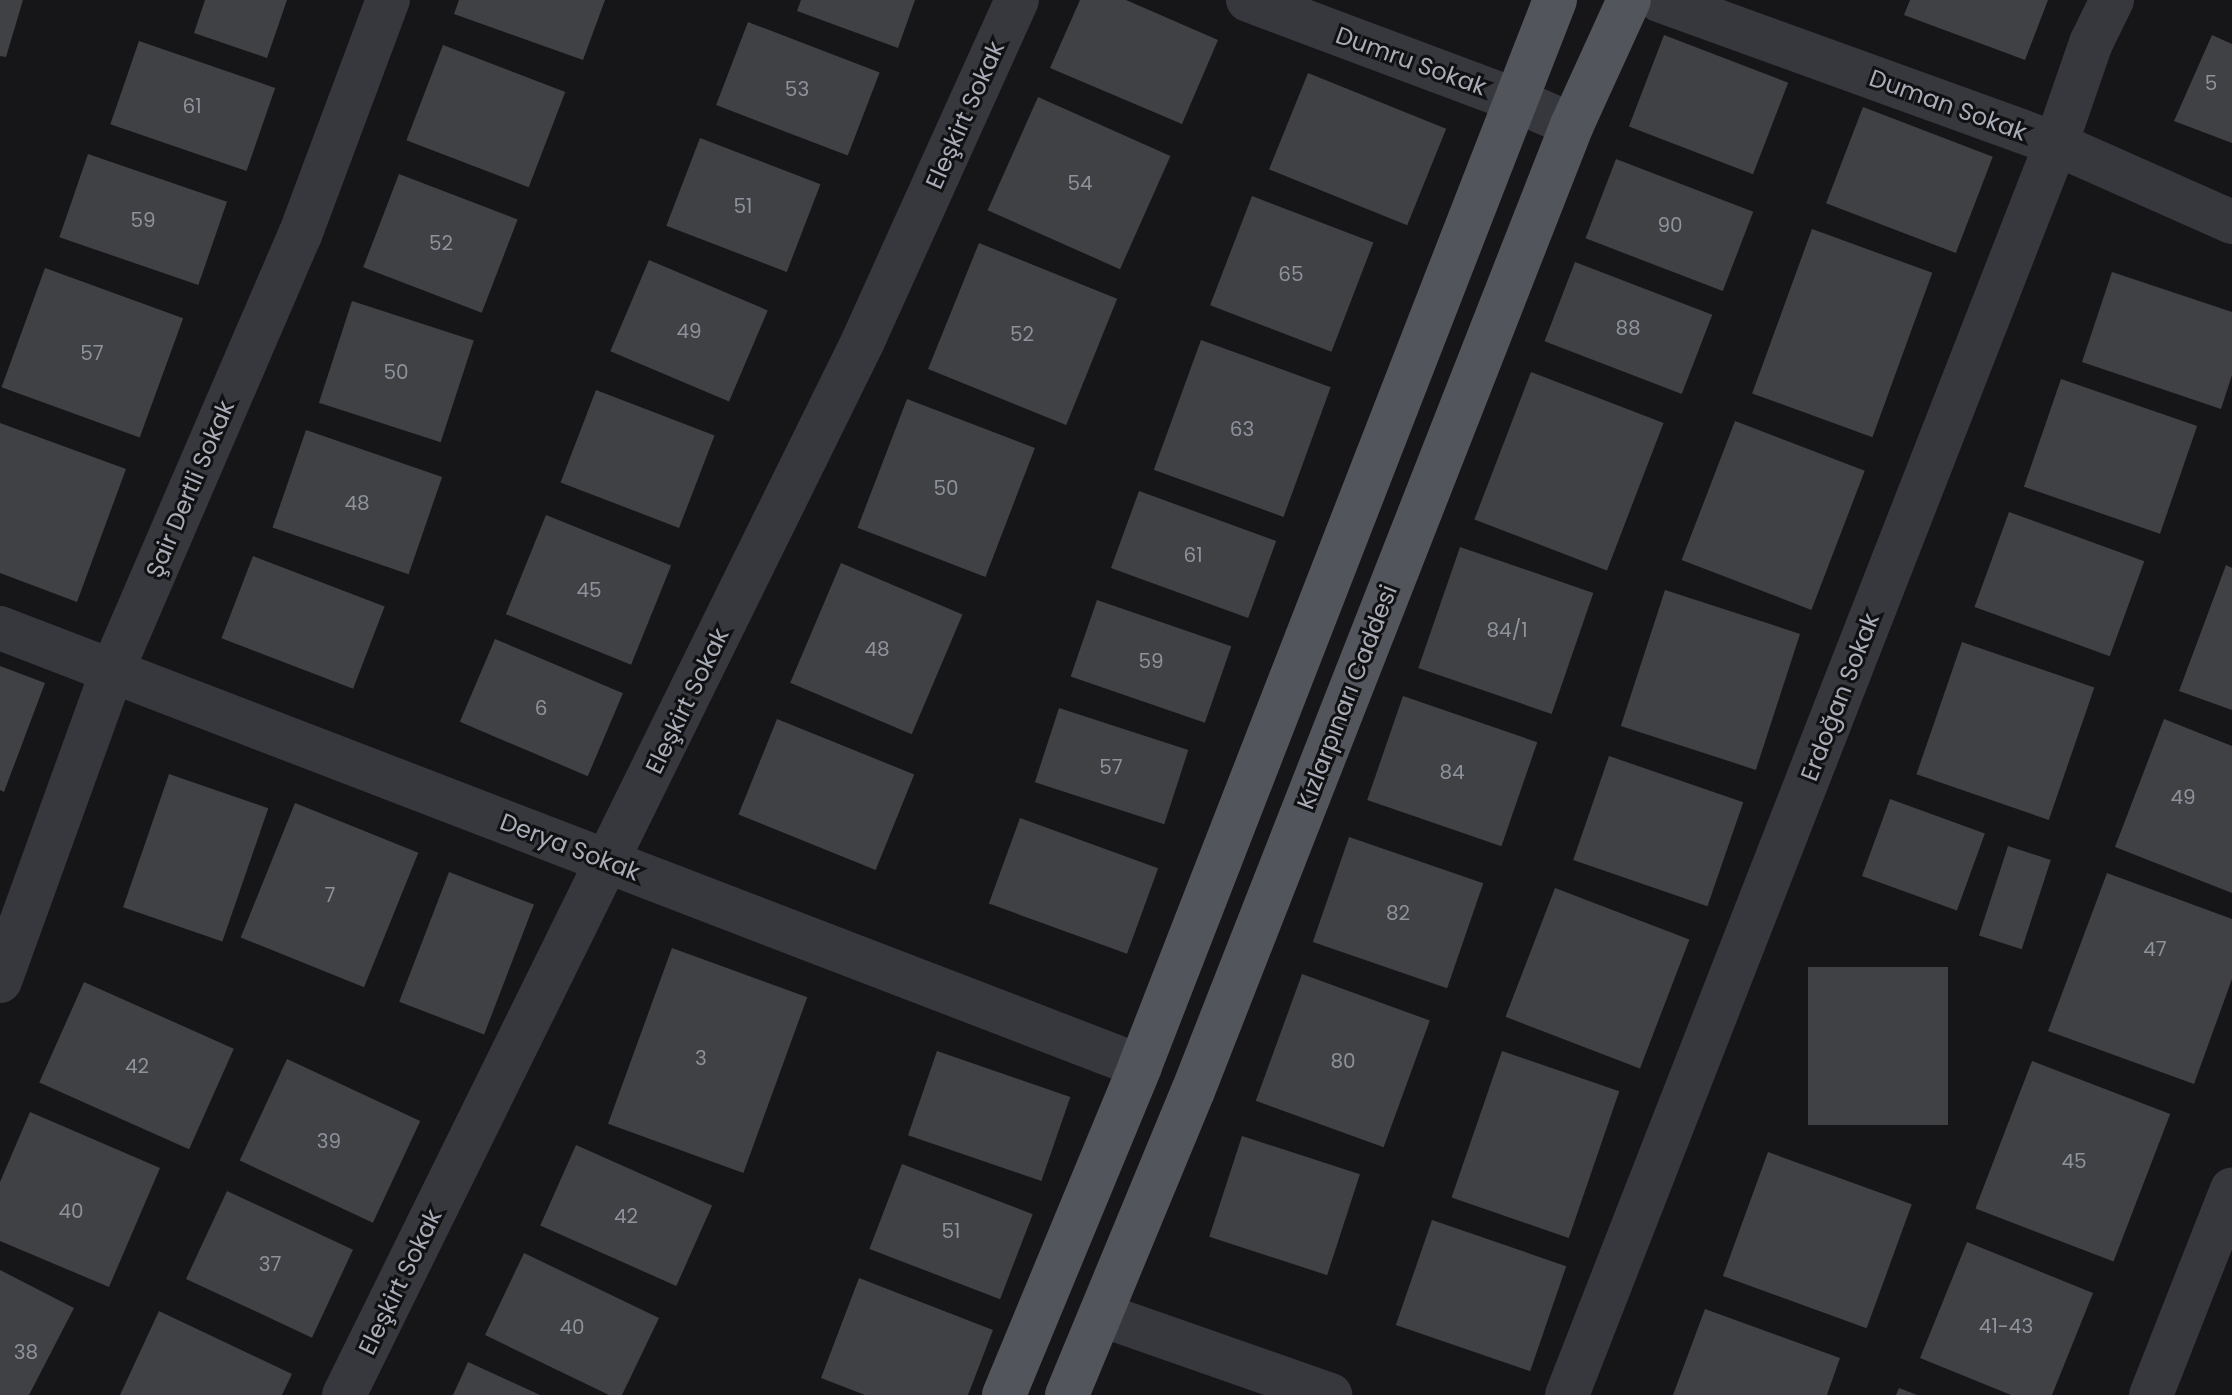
<!DOCTYPE html>
<meta charset="utf-8">
<style>
body{margin:0}
#map{position:relative;width:2232px;height:1395px;overflow:hidden;background:#161618;font-family:Poppins,sans-serif}
div>[style]{position:absolute}
[style*='--x']{left:calc(var(--x)*1px);top:calc(var(--y)*1px);width:calc(var(--w)*1px);rotate:calc(var(--a)*1deg)}
.building>*{inset:0;background:#404145;transform-origin:0 0}
.street>*{height:44px;margin:-22px;padding:0 22px;transform-origin:22px;border-radius:22px;background:#37383d}
.primary>*{height:44px;margin:-22px;padding:0 22px;transform-origin:22px;border-radius:22px;background:#53555c}
span{translate:-50% -50%;white-space:nowrap;text-align:center;line-height:1.15;-webkit-text-stroke:6px #111113;paint-order:stroke}
.number-label{font-size:20px;color:#8e929b}
.number-label span{-webkit-text-stroke-width:0}
.street-label{font-size:24px;color:#a8adb8}
</style>
<div id="map">
<div class="building">
<div style="clip-path:polygon(0 0,23px 0,6px 57px,0 56px)"></div>
<div style="clip-path:polygon(205px 0,287px 0,267px 58px,194px 33px)"></div>
<div style="clip-path:polygon(459px 0,605px 0,583px 60px,454px 14px)"></div>
<div style="clip-path:polygon(801px 0,915px 0,898px 48px,797px 11px)"></div>
<div style="clip-path:polygon(1080px 0,1126px 0,1218px 40px,1182px 124px,1050px 68px)"></div>
<div style="clip-path:polygon(1910px 0,2048px 0,2025px 60px,1904px 15px)"></div>
<div style="left:748px;top:22px;width:141px;height:89px;rotate:21deg"></div>
<div style="left:1664px;top:35px;width:133px;height:98px;rotate:21deg"></div>
<div style="clip-path:polygon(2212px 35px,2232px 44px,2232px 143px,2174px 121px)"></div>
<div style="left:139px;top:41px;width:144px;height:88px;rotate:19deg"></div>
<div style="left:443px;top:45px;width:131px;height:102px;rotate:21deg"></div>
<div style="left:1308px;top:73px;width:149px;height:104px;rotate:22deg"></div>
<div style="left:1038px;top:97px;width:145px;height:124px;rotate:24deg"></div>
<div style="left:1863px;top:107px;width:139px;height:103px;rotate:21deg"></div>
<div style="left:700px;top:138px;width:129px;height:94px;rotate:21deg"></div>
<div style="left:88px;top:154px;width:147px;height:88px;rotate:19deg"></div>
<div style="left:1616px;top:159px;width:147px;height:85px;rotate:21deg"></div>
<div style="left:399px;top:174px;width:127px;height:100px;rotate:21deg"></div>
<div style="left:1252px;top:196px;width:130px;height:117px;rotate:21deg"></div>
<div style="left:1812px;top:229px;width:128px;height:175px;rotate:20deg"></div>
<div style="left:979px;top:243px;width:149px;height:136px;rotate:22deg"></div>
<div style="left:649px;top:260px;width:129px;height:99px;rotate:23deg"></div>
<div style="left:1575px;top:262px;width:147px;height:85px;rotate:21deg"></div>
<div style="left:45px;top:268px;width:147px;height:127px;rotate:20deg"></div>
<div style="clip-path:polygon(2112px 272px,2232px 312px,2232px 375px,2221px 409px,2082px 362px)"></div>
<div style="left:352px;top:301px;width:128px;height:107px;rotate:18deg"></div>
<div style="left:1201px;top:340px;width:138px;height:138px;rotate:20deg"></div>
<div style="left:1531px;top:372px;width:142px;height:158px;rotate:21deg"></div>
<div style="left:2061px;top:379px;width:144px;height:114px;rotate:19deg"></div>
<div style="left:596px;top:390px;width:127px;height:99px;rotate:21deg"></div>
<div style="left:907px;top:399px;width:137px;height:138px;rotate:21deg"></div>
<div style="left:1735px;top:421px;width:139px;height:149px;rotate:21deg"></div>
<div style="clip-path:polygon(0 423px,126px 469px,77px 602px,0 573px)"></div>
<div style="left:306px;top:430px;width:144px;height:103px;rotate:19deg"></div>
<div style="left:1139px;top:491px;width:146px;height:82px;rotate:20deg"></div>
<div style="left:2009px;top:512px;width:144px;height:101px;rotate:20deg"></div>
<div style="left:546px;top:515px;width:135px;height:107px;rotate:22deg"></div>
<div style="left:1460px;top:547px;width:141px;height:128px;rotate:19deg"></div>
<div style="left:253px;top:556px;width:141px;height:88px;rotate:21deg"></div>
<div style="left:841px;top:563px;width:132px;height:130px;rotate:23deg"></div>
<div style="clip-path:polygon(2226px 565px,2232px 568px,2232px 710px,2179px 691px)"></div>
<div style="left:1665px;top:590px;width:142px;height:143px;rotate:18deg"></div>
<div style="left:1097px;top:600px;width:142px;height:81px;rotate:19deg"></div>
<div style="left:495px;top:639px;width:139px;height:90px;rotate:23deg"></div>
<div style="left:1962px;top:642px;width:140px;height:140px;rotate:19deg"></div>
<div style="clip-path:polygon(0 666px,45px 683px,4px 792px,0 790px)"></div>
<div style="left:1403px;top:696px;width:142px;height:110px;rotate:19deg"></div>
<div style="left:1059px;top:708px;width:136px;height:78px;rotate:18deg"></div>
<div style="left:777px;top:719px;width:148px;height:103px;rotate:22deg"></div>
<div style="clip-path:polygon(2164px 719px,2232px 746px,2232px 893px,2115px 847px)"></div>
<div style="left:1609px;top:756px;width:142px;height:110px;rotate:19deg"></div>
<div style="left:169px;top:774px;width:105px;height:141px;rotate:19deg"></div>
<div style="left:1890px;top:799px;width:101px;height:82px;rotate:20deg"></div>
<div style="left:295px;top:803px;width:133px;height:145px;rotate:22deg"></div>
<div style="left:1020px;top:818px;width:147px;height:91px;rotate:20deg"></div>
<div style="left:1349px;top:837px;width:142px;height:111px;rotate:19deg"></div>
<div style="left:2008px;top:846px;width:45px;height:94px;rotate:18deg"></div>
<div style="left:449px;top:872px;width:91px;height:139px;rotate:21deg"></div>
<div style="clip-path:polygon(2107px 873px,2232px 919px,2232px 979px,2194px 1084px,2048px 1031px)"></div>
<div style="left:1555px;top:888px;width:144px;height:138px;rotate:21deg"></div>
<div style="left:672px;top:948px;width:144px;height:187px;rotate:20deg"></div>
<div style="left:1948px;top:967px;width:158px;height:140px;rotate:90deg"></div>
<div style="left:1302px;top:974px;width:136px;height:135px;rotate:20deg"></div>
<div style="left:84px;top:982px;width:164px;height:110px;rotate:24deg"></div>
<div style="left:937px;top:1051px;width:141px;height:89px;rotate:19deg"></div>
<div style="left:1502px;top:1051px;width:124px;height:155px;rotate:19deg"></div>
<div style="left:287px;top:1059px;width:147px;height:112px;rotate:25deg"></div>
<div style="left:2032px;top:1061px;width:148px;height:158px;rotate:21deg"></div>
<div style="clip-path:polygon(30px 1112px,160px 1168px,109px 1287px,0 1241px,0 1182px)"></div>
<div style="left:1242px;top:1136px;width:124px;height:106px;rotate:18deg"></div>
<div style="left:576px;top:1145px;width:149px;height:88px;rotate:24deg"></div>
<div style="left:1768px;top:1152px;width:153px;height:132px;rotate:20deg"></div>
<div style="left:902px;top:1164px;width:140px;height:91px;rotate:21deg"></div>
<div style="left:227px;top:1191px;width:139px;height:97px;rotate:25deg"></div>
<div style="left:1432px;top:1220px;width:142px;height:111px;rotate:19deg"></div>
<div style="clip-path:polygon(1967px 1242px,2093px 1293px,2052px 1395px,2011px 1395px,1920px 1358px)"></div>
<div style="clip-path:polygon(524px 1253px,659px 1318px,622px 1395px,609px 1395px,485px 1335px)"></div>
<div style="clip-path:polygon(0 1270px,74px 1308px,29px 1395px,0 1395px)"></div>
<div style="clip-path:polygon(859px 1278px,993px 1330px,968px 1395px,865px 1395px,821px 1378px)"></div>
<div style="clip-path:polygon(1705px 1309px,1840px 1358px,1827px 1395px,1673px 1395px)"></div>
<div style="clip-path:polygon(159px 1311px,292px 1374px,282px 1395px,120px 1395px)"></div>
<div style="clip-path:polygon(468px 1362px,540px 1395px,453px 1395px)"></div>
<div style="clip-path:polygon(1899px 1388px,1917px 1395px,1896px 1395px)"></div>
</div>
<div class="street">
<div style="--x:1248;--y:0;--w:285;--a:20.5"></div>
<div style="--x:1515;--y:100;--w:62;--a:23.7"></div>
<div style="--x:1659;--y:0;--w:422;--a:19.9"></div>
<div style="--x:2056;--y:144;--w:193;--a:23.9"></div>
<div style="--x:0;--y:628;--w:1221;--a:21.02"></div>
<div style="--x:0;--y:981;--w:330;--a:-70.1"></div>
<div style="--x:112;--y:671;--w:475;--a:-66.7"></div>
<div style="--x:300;--y:235;--w:251;--a:-69.5"></div>
<div style="--x:1102;--y:1315;--w:242;--a:19.3"></div>
<div style="--x:344;--y:1395;--w:1175;--a:-63.78"></div>
<div style="--x:863;--y:341;--w:374;--a:-65.7"></div>
<div style="--x:1567;--y:1395;--w:1343;--a:-68.65"></div>
<div style="--x:2056;--y:144;--w:107;--a:-70.9"></div>
<div style="--x:2091;--y:43;--w:48;--a:-64"></div>
<div style="--x:2151;--y:1395;--w:221;--a:-68.5"></div>
</div>
<div class="primary">
<div style="--x:1004;--y:1395;--w:356;--a:-67.5"></div>
<div style="--x:1140;--y:1066;--w:1144;--a:-68.73"></div>
<div style="--x:1067;--y:1395;--w:329;--a:-67.5"></div>
<div style="--x:1193;--y:1091;--w:1038;--a:-68.58"></div>
<div style="--x:1572;--y:125;--w:137;--a:-65.5"></div>
</div>
<div class="number-label">
<span style="left:2211px;top:83px">5</span>
<span style="left:797px;top:89px">53</span>
<span style="left:192px;top:106px">61</span>
<span style="left:1080px;top:183px">54</span>
<span style="left:743px;top:206px">51</span>
<span style="left:143px;top:220px">59</span>
<span style="left:1670px;top:225px">90</span>
<span style="left:441px;top:243px">52</span>
<span style="left:1291px;top:274px">65</span>
<span style="left:1628px;top:328px">88</span>
<span style="left:689px;top:331px">49</span>
<span style="left:1022px;top:334px">52</span>
<span style="left:92px;top:353px">57</span>
<span style="left:396px;top:372px">50</span>
<span style="left:1242px;top:429px">63</span>
<span style="left:946px;top:488px">50</span>
<span style="left:357px;top:503px">48</span>
<span style="left:1193px;top:555px">61</span>
<span style="left:589px;top:590px">45</span>
<span style="left:1507px;top:630px">84/1</span>
<span style="left:877px;top:649px">48</span>
<span style="left:1151px;top:661px">59</span>
<span style="left:541px;top:708px">6</span>
<span style="left:1111px;top:767px">57</span>
<span style="left:1452px;top:772px">84</span>
<span style="left:2183px;top:797px">49</span>
<span style="left:330px;top:895px">7</span>
<span style="left:1398px;top:913px">82</span>
<span style="left:2155px;top:949px">47</span>
<span style="left:701px;top:1058px">3</span>
<span style="left:1343px;top:1061px">80</span>
<span style="left:137px;top:1066px">42</span>
<span style="left:329px;top:1141px">39</span>
<span style="left:2074px;top:1161px">45</span>
<span style="left:71px;top:1211px">40</span>
<span style="left:626px;top:1216px">42</span>
<span style="left:951px;top:1231px">51</span>
<span style="left:270px;top:1264px">37</span>
<span style="left:2006px;top:1326px">41-43</span>
<span style="left:572px;top:1327px">40</span>
<span style="left:26px;top:1352px">38</span>
</div>
<div class="street-label">
<span style="left:1411px;top:61px;rotate:20deg">Dumru Sokak</span>
<span style="left:1948px;top:105px;rotate:20deg">Duman Sokak</span>
<span style="left:965px;top:115px;rotate:-66deg">Eleşkirt Sokak</span>
<span style="left:190px;top:489px;rotate:-67deg">Şair Dertli Sokak</span>
<span style="left:1347px;top:697px;rotate:-69deg">Kızlarpınarı Caddesi</span>
<span style="left:1840px;top:697px;rotate:-69deg">Erdoğan Sokak</span>
<span style="left:687px;top:701px;rotate:-64deg">Eleşkirt Sokak</span>
<span style="left:570px;top:847px;rotate:21deg">Derya Sokak</span>
<span style="left:400px;top:1282px;rotate:-64deg">Eleşkirt Sokak</span>
</div>
</div>
